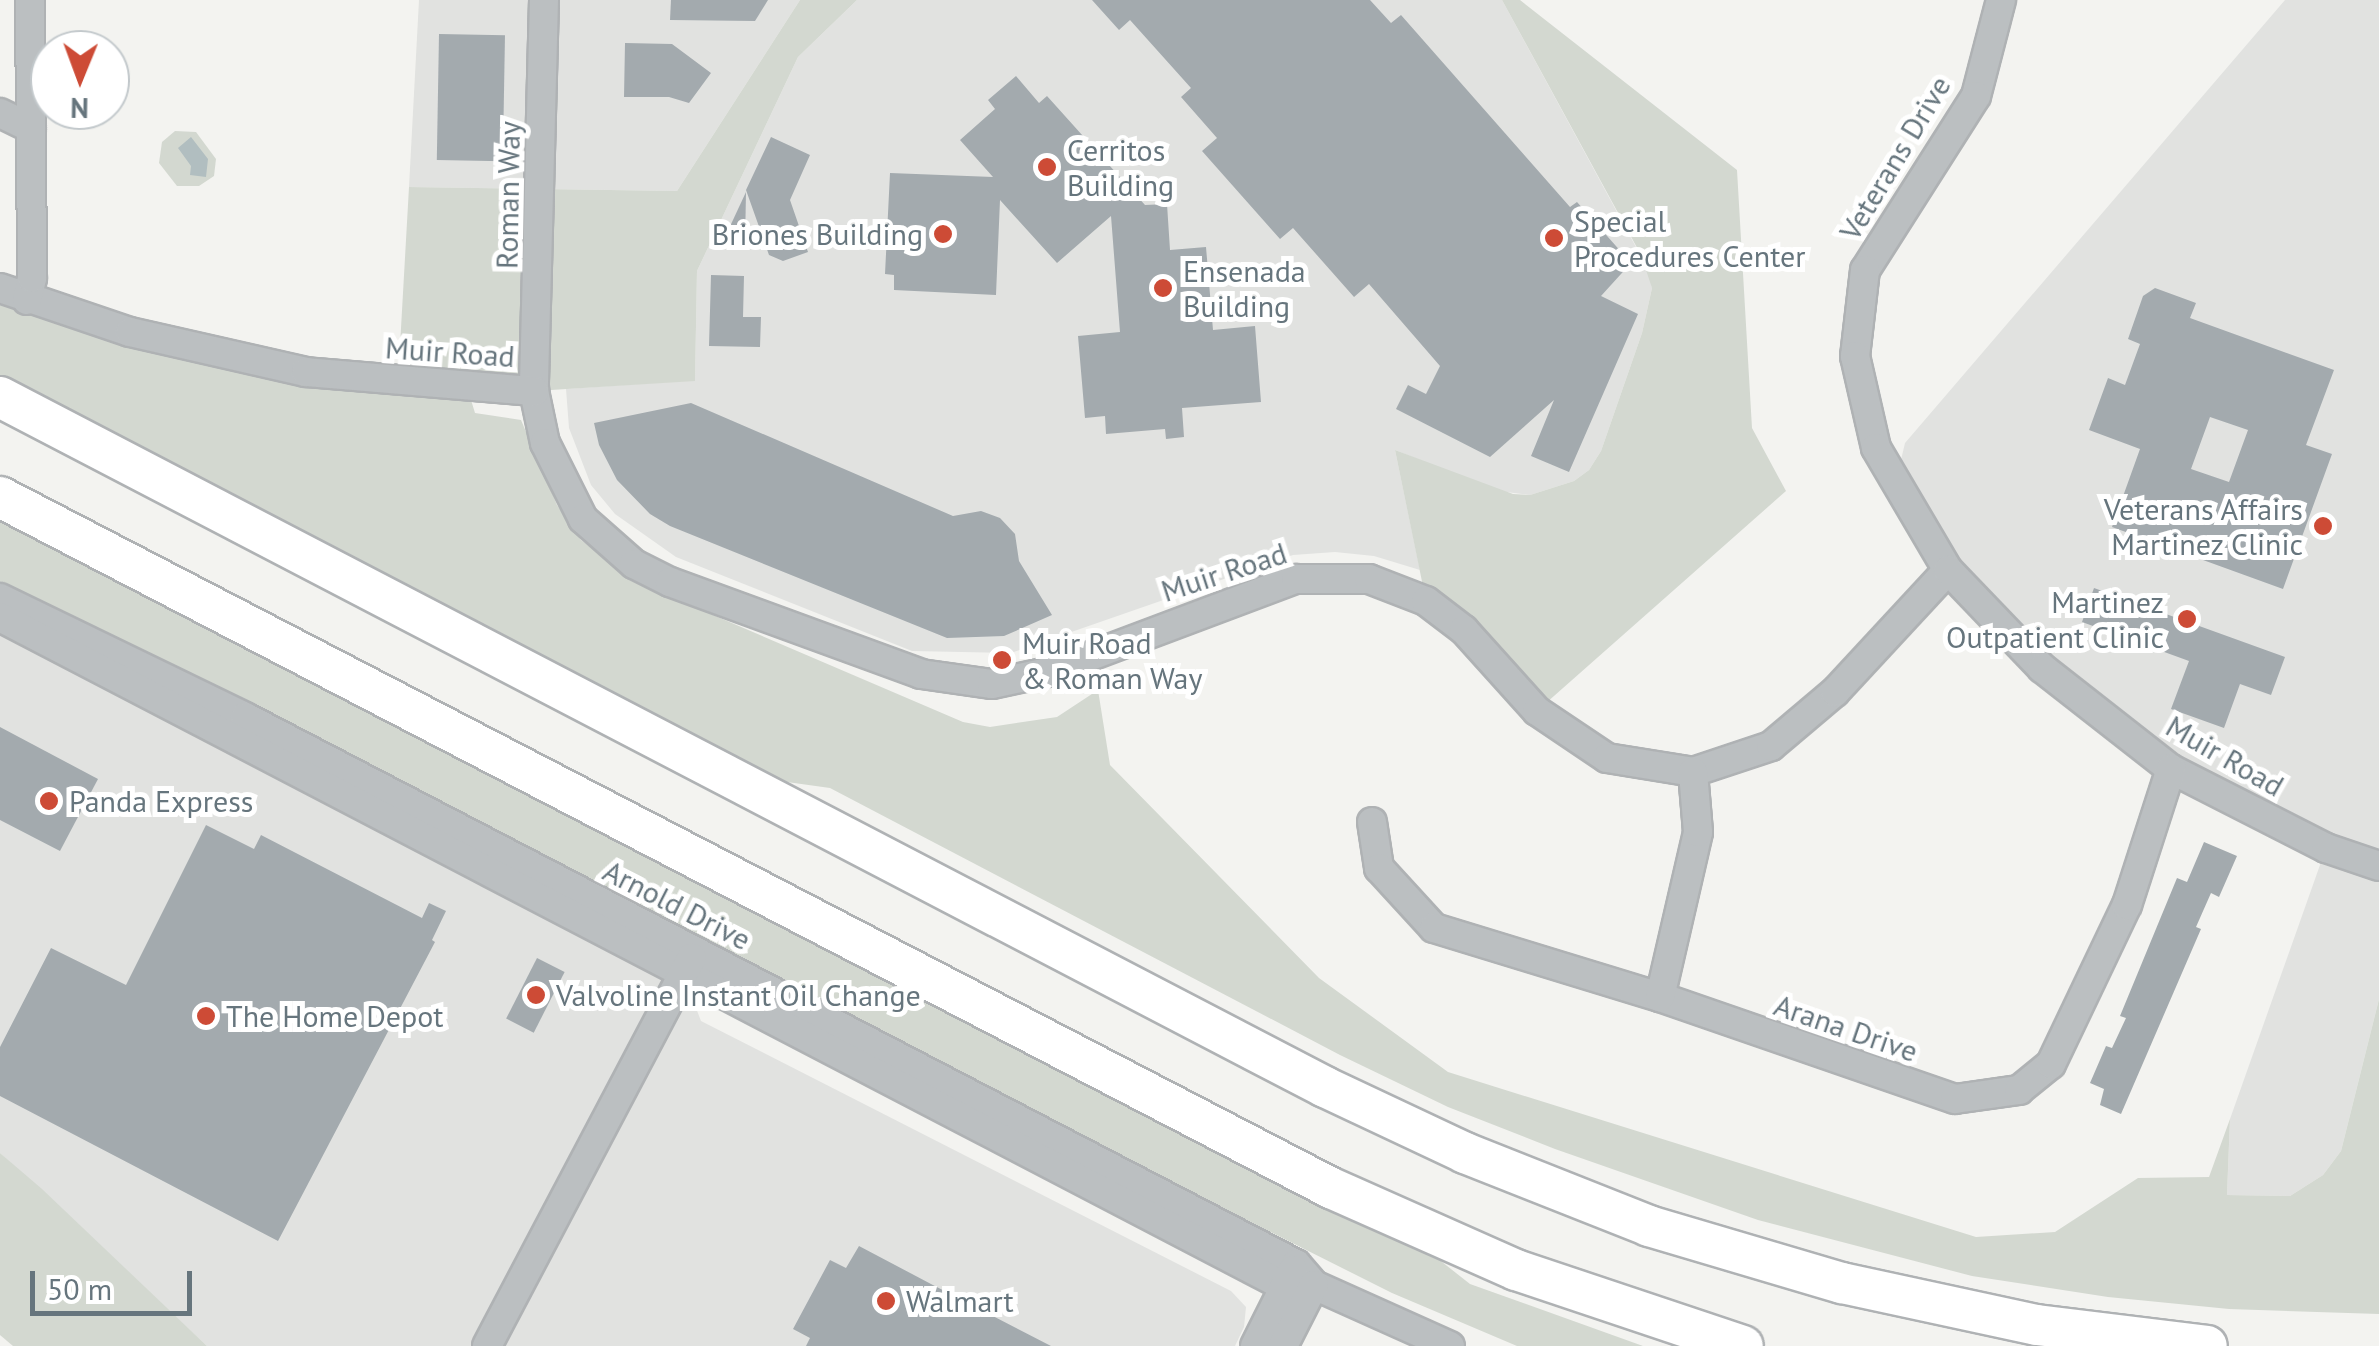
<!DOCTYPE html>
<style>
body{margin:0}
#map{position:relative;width:2379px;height:1346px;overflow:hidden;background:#f3f3f0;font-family:"PT Sans",sans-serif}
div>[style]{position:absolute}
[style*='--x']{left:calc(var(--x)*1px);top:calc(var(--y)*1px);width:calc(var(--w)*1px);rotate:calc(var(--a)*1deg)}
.built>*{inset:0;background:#e1e2e0}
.green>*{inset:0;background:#d3d8d0}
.water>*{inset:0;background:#b1bec0}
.building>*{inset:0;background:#a3aaae;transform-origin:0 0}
.roads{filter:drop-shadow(2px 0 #afb2b4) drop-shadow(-2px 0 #afb2b4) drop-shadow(0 2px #afb2b4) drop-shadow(0 -2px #afb2b4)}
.minor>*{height:28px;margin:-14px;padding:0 14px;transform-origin:14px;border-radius:14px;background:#bbbfc1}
.highway>*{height:40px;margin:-20px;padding:0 20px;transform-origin:20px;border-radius:20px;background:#fff}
.dots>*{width:28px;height:28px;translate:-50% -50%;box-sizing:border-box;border:5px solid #fff;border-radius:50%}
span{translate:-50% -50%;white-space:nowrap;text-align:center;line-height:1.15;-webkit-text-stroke:10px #fff;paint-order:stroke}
.poi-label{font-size:30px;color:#66757d}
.left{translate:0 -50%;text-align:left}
.right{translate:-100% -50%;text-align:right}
.street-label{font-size:30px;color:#66757d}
.north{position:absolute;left:30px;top:30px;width:100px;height:100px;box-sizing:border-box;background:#fff;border:2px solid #c2c8cb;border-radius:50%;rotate:181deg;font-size:28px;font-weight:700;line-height:40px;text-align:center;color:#66757d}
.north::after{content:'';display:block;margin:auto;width:35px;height:45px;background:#cd4b36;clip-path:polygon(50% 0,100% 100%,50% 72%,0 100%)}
.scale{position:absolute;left:30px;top:1271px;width:162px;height:45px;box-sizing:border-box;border:5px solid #66757d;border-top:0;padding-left:12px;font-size:30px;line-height:35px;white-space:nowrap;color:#66757d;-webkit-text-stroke:8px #fff;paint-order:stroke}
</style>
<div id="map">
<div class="built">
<div style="clip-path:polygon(419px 0,800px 0,677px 191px,409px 187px)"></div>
<div style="clip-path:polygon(857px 0,1502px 0,1649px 271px,1652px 288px,1642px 333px,1601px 451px,1589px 470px,1574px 481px,1530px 495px,1498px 491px,1395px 450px,1420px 570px,1374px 556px,1335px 552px,1293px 555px,1011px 653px,912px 651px,676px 557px,615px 514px,591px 485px,569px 428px,566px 389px,695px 380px,697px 271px,798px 57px)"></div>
<div style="clip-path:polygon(2285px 0,2379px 0,2379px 999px,2341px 1151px,2323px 1175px,2290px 1196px,2227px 1195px,2230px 1119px,2326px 848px,2171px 769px,1948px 570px,1896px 481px,1905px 443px)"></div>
<div style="clip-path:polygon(0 617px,683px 974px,701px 1021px,1231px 1291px,1246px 1307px,1244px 1327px,1235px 1346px,207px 1346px,0 1153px)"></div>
</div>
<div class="green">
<div style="clip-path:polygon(800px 0,857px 0,798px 57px,697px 271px,695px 381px,535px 391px,467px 387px,475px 413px,521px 420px,557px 505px,581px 540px,636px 582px,963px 722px,990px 727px,1057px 717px,1098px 690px,1110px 765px,1319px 978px,1448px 1072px,1976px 1237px,2055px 1232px,2138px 1178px,2209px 1177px,2230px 1119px,2227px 1195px,2290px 1196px,2323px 1175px,2341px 1151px,2379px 999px,2379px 1314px,2229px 1309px,2108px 1297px,1972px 1276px,1758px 1220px,1555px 1149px,1448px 1107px,1340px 1055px,830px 788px,723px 773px,0 397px,0 288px,398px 381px,409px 187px,677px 191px)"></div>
<div style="clip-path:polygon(1502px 0,1520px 0,1737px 170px,1752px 428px,1786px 491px,1537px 711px,1426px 601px,1395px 450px,1513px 494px,1530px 495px,1574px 481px,1589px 470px,1601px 451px,1642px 333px,1652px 288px,1641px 255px)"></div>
<div style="clip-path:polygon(175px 131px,196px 132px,216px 159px,214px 176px,199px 186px,177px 186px,159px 163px,162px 142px)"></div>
<div style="clip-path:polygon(0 497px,1376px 1210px,1470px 1284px,1643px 1346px,1517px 1346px,1392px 1293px,0 595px)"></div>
<div style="clip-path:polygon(0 1153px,42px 1189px,207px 1346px,13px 1346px,0 1335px)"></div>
</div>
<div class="water">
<div style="clip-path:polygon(191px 137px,208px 159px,206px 177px,190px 175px,191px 166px,178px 148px)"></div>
</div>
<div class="building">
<div style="clip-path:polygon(671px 0,768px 0,755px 21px,670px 20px)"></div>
<div style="clip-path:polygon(1092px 0,1370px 0,1391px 23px,1401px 15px,1570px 207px,1577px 202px,1631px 263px,1601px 296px,1638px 314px,1569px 472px,1531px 456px,1554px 400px,1490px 457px,1396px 409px,1408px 385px,1426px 394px,1440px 366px,1369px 284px,1354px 297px,1293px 228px,1280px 239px,1202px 151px,1217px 138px,1181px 97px,1191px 88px,1130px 20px,1119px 30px)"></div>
<div style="left:439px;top:34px;width:66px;height:126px;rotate:1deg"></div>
<div style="clip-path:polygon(625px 43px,672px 44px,711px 73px,689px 103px,669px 97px,624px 97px)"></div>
<div style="clip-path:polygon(1016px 76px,1039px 103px,1047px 96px,1145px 205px,1167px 204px,1170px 250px,1206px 247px,1213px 330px,1255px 326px,1261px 402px,1182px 408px,1184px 437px,1166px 439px,1165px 429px,1106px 434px,1105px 416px,1085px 418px,1078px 336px,1120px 332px,1111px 216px,1057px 263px,1000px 200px,996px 295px,894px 290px,894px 275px,885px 274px,890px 173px,993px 177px,960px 140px,995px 109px,988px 100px)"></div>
<div style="clip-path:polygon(771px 137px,810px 155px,790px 200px,808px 252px,783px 261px,769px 255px,746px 190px)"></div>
<div style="clip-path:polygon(746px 192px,745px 244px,726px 235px)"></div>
<div style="clip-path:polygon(711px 275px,744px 276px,743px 317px,761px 317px,760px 347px,709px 346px)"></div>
<div style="clip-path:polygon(evenodd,2155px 288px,2196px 303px,2190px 318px,2334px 370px,2306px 445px,2332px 454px,2283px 589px,2112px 527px,2140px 449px,2089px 430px,2108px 378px,2125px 385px,2140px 344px,2128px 339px,2143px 296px,2155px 288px,2210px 417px,2248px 430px,2229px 482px,2191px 469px,2210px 417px)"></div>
<div style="clip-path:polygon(691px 403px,953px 516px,981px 511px,1000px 518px,1015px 534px,1019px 561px,1052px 615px,1004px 636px,947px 638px,670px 526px,650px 514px,617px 480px,599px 445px,594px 423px)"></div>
<div style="clip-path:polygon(2094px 588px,2285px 657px,2271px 695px,2240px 684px,2224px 728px,2171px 709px,2189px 661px,2082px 622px)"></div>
<div style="clip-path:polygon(0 727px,98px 779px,60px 851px,0 820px)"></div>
<div style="clip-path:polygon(206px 825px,254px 849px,261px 835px,422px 918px,429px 903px,446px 911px,432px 940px,435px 942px,278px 1241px,0 1096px,0 1047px,51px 948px,126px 985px)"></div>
<div style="clip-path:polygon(2204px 842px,2237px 856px,2219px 897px,2211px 893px,2196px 927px,2201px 929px,2121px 1114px,2100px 1105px,2104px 1089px,2090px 1083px,2106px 1046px,2112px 1048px,2126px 1018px,2120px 1016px,2177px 878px,2187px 882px)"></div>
<div style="left:537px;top:958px;width:31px;height:68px;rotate:27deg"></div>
<div style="clip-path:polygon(859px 1246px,931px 1284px,1051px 1346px,806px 1346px,810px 1338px,793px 1329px,830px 1260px,846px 1268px)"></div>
</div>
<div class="roads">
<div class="minor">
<div style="--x:544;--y:0;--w:391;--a:91.5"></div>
<div style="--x:534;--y:391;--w:53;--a:78.1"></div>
<div style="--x:545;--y:443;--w:85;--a:63.4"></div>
<div style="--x:583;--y:519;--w:68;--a:41.4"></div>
<div style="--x:634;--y:564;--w:40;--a:26.6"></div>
<div style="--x:670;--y:582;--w:267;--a:20.1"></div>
<div style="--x:921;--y:674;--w:72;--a:8"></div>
<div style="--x:992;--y:684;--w:57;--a:-12.1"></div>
<div style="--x:1048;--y:672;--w:265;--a:-20.6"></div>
<div style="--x:1296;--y:579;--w:73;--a:0"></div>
<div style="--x:1369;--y:579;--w:61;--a:21.1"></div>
<div style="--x:1426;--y:601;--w:48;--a:37.3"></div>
<div style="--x:1464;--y:630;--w:109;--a:48"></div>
<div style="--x:1537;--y:711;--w:84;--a:33.9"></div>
<div style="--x:1607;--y:758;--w:87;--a:9.2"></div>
<div style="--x:1693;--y:772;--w:82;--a:-18.4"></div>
<div style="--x:1771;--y:746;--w:84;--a:-40.2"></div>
<div style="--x:1835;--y:692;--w:166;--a:-47.2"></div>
<div style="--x:2001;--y:0;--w:99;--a:104.6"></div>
<div style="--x:1976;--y:96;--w:206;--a:122.5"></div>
<div style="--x:1865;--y:270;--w:87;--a:96.6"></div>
<div style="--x:1855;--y:356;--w:94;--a:77.1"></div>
<div style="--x:1876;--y:448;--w:142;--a:59.5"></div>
<div style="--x:1948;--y:570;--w:136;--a:46.2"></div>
<div style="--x:2042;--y:668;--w:164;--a:38.1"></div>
<div style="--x:2171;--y:769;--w:174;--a:27"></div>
<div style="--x:2326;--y:848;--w:56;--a:18.8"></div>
<div style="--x:0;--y:113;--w:34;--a:26"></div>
<div style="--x:0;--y:288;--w:137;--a:18.7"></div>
<div style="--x:130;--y:332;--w:180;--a:12.8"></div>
<div style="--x:306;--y:372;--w:229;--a:4.8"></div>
<div style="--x:27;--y:300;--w:23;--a:-77"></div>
<div style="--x:32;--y:278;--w:278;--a:-90.4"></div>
<div style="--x:0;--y:598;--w:272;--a:25.9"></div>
<div style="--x:245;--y:717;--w:1185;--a:27.5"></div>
<div style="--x:1296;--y:1264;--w:28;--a:49"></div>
<div style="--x:1314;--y:1285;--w:149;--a:24.2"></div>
<div style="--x:0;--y:617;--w:1448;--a:27.52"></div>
<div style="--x:1284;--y:1286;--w:30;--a:-2"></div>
<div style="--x:1372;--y:822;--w:47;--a:81.3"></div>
<div style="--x:1379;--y:868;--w:81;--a:47.5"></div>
<div style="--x:1434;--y:928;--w:236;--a:17"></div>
<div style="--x:1660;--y:997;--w:312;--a:19.1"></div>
<div style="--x:1955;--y:1099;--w:65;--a:-8"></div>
<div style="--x:2019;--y:1090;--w:41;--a:-39.1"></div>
<div style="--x:2051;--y:1064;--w:176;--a:-64.5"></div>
<div style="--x:2127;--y:905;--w:143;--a:-72.1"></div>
<div style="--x:1660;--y:997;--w:169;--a:-77"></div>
<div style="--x:1698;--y:832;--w:60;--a:-94.8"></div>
<div style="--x:487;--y:1346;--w:439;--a:-62.2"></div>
<div style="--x:1255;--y:1346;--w:85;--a:-63.4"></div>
<div style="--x:1283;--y:1346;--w:68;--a:-63.1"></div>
</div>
<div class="highway">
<div style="--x:0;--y:397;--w:1494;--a:27.51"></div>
<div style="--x:1325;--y:1087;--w:155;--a:25.2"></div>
<div style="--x:1465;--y:1153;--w:198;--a:21.6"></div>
<div style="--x:1649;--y:1226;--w:201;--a:16.5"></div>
<div style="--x:1842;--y:1283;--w:199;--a:12.2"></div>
<div style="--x:2037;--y:1325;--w:171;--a:7"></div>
<div style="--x:0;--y:497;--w:1500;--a:27.44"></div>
<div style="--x:1331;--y:1188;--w:202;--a:23.9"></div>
<div style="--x:1516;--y:1270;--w:239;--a:18.5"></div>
</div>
</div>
<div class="dots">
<div style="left:1047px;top:167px;background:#cd4b36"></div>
<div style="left:943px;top:234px;background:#cd4b36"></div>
<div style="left:1554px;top:238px;background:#cd4b36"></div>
<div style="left:1163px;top:288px;background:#cd4b36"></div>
<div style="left:2323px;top:526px;background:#cd4b36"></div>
<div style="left:2187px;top:619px;background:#cd4b36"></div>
<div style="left:1002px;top:660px;background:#cd4b36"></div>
<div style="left:49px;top:801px;background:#cd4b36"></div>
<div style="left:536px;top:995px;background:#cd4b36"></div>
<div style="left:206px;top:1016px;background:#cd4b36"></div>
<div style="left:886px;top:1301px;background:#cd4b36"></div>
</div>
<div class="poi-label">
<span class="left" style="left:1067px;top:167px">Cerritos<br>Building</span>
<span class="left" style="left:1574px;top:238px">Special<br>Procedures Center</span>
<span class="right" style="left:923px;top:234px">Briones Building</span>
<span class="left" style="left:1183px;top:288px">Ensenada<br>Building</span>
<span class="right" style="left:2303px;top:526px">Veterans Affairs<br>Martinez Clinic</span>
<span class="right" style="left:2164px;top:619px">Martinez<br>Outpatient Clinic</span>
<span class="left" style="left:1022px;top:660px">Muir Road<br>&amp; Roman Way</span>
<span class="left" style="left:69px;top:801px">Panda Express</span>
<span class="left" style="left:556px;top:995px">Valvoline Instant Oil Change</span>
<span class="left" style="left:226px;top:1016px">The Home Depot</span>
<span class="left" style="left:906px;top:1301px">Walmart</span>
</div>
<div class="street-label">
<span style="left:1895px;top:158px;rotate:-59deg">Veterans Drive</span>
<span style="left:508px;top:195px;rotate:-89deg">Roman Way</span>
<span style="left:450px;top:352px;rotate:4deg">Muir Road</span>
<span style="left:1224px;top:572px;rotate:-18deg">Muir Road</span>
<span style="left:2225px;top:756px;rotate:30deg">Muir Road</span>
<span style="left:677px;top:905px;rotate:27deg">Arnold Drive</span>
<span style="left:1846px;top:1028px;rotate:19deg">Arana Drive</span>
</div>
<div class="north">N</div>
<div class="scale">50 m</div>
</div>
